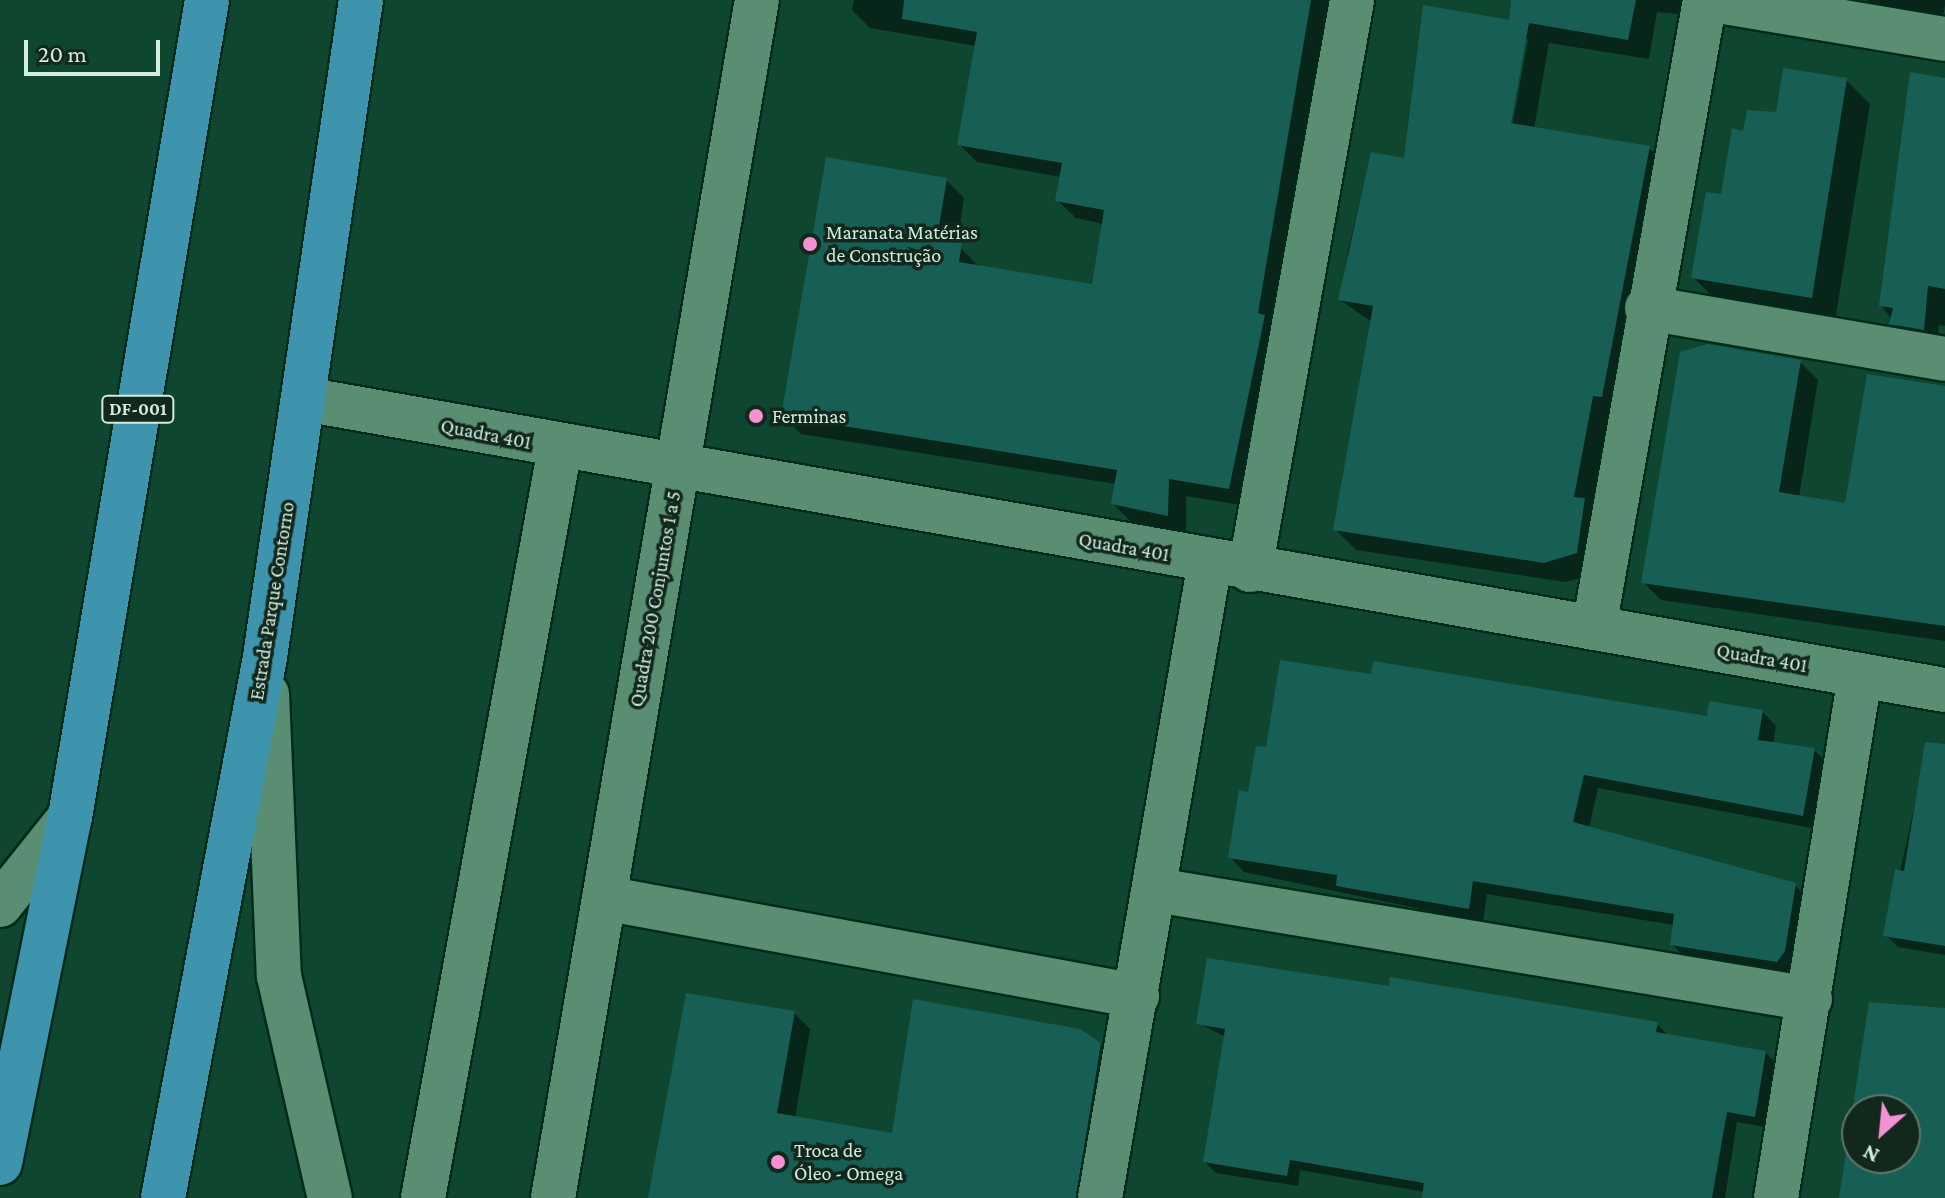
<!DOCTYPE html>
<meta charset="utf-8">
<style>
body{margin:0}
#map{position:relative;width:1945px;height:1198px;overflow:hidden;background:#0e462f;font-family:"Crimson Pro",serif}
div>[style]{position:absolute}
[style*='--x']{left:calc(var(--x)*1px);top:calc(var(--y)*1px);width:calc(var(--w)*1px);rotate:calc(var(--a)*1deg)}
.shadow>*{inset:0;background:#0007}
.building>*{inset:0;background:#175f55}
.roads{filter:drop-shadow(2px 0 #002a19) drop-shadow(-2px 0 #002a19) drop-shadow(0 2px #002a19) drop-shadow(0 -2px #002a19)}
.street>*{height:44px;margin:-22px;padding:0 22px;transform-origin:22px;border-radius:22px;background:#598e73}
.secondary>*{height:44px;margin:-22px;padding:0 22px;transform-origin:22px;border-radius:22px;background:#598e73}
.highway>*{height:44px;margin:-22px;padding:0 22px;transform-origin:22px;border-radius:22px;background:#3e94ad}
.dots>*{width:22px;height:22px;translate:-50% -50%;box-sizing:border-box;border:4px solid #12281d;border-radius:50%}
span{translate:-50% -50%;white-space:nowrap;text-align:center;line-height:1.15;-webkit-text-stroke:7px #12281d;paint-order:stroke}
.shield-label span{padding:2px 6px;background:#12281d;border:2px solid;border-radius:6px;-webkit-text-stroke-width:0}
.shield-label{font-size:18px;color:#d2eddd;font-weight:700}
.poi-label{font-size:20px;color:#d2eddd}
.left{translate:0 -50%;text-align:left}
.street-label{font-size:20px;color:#d2eddd}
.north{position:absolute;left:1841px;top:1094px;width:80px;height:80px;box-sizing:border-box;background:#12281d;border:2px solid #5f776a;border-radius:50%;rotate:207deg;font-size:22px;font-weight:700;line-height:32px;text-align:center;color:#d2eddd}
.north::after{content:'';display:block;margin:auto;width:28px;height:36px;background:#f491d3;clip-path:polygon(50% 0,100% 100%,50% 72%,0 100%)}
.scale{position:absolute;left:24px;top:40px;width:136px;height:36px;box-sizing:border-box;border:4px solid #d2eddd;border-top:0;padding-left:10px;font-size:24px;line-height:28px;white-space:nowrap;color:#d2eddd;-webkit-text-stroke:6px #12281d;paint-order:stroke}
</style>
<div id="map">
<div class="shadow">
<div style="clip-path:polygon(854px 0,1332px 0,1247px 506px,1186px 496px,1186px 533px,1131px 522px,1113px 504px,1116px 484px,801px 434px,783px 416px,946px 180px,964px 198px,957px 244px,979px 267px,1093px 287px,1104px 224px,1076px 218px,1057px 200px,1061px 177px,977px 162px,959px 144px,976px 46px,870px 28px,852px 10px)"></div>
<div style="clip-path:polygon(evenodd,1534px 0,1699px 0,1696px 16px,1657px 12px,1649px 59px,1549px 43px,1534px 129px,1649px 148px,1670px 169px,1597px 574px,1565px 582px,1356px 550px,1335px 529px,1372px 322px,1340px 300px,1348px 250px,1372px 155px,1406px 161px,1425px 8px,1529px 25px,1534px 0,1524px 39px,1528px 39px,1511px 133px,1507px 132px,1524px 39px)"></div>
<div style="clip-path:polygon(1867px 0,1945px 0,1945px 5px,1942px 22px,1879px 12px)"></div>
<div style="clip-path:polygon(1846px 80px,1870px 104px,1835px 321px,1717px 301px,1693px 277px,1722px 196px,1778px 115px)"></div>
<div style="clip-path:polygon(1945px 80px,1945px 326px,1939px 325px,1937px 343px,1905px 337px,1881px 305px)"></div>
<div style="clip-path:polygon(1800px 362px,1818px 380px,1799px 497px,1847px 505px,1869px 376px,1945px 387px,1945px 641px,1661px 600px,1643px 582px)"></div>
<div style="clip-path:polygon(1373px 676px,1708px 718px,1762px 711px,1776px 726px,1773px 744px,1814px 750px,1828px 764px,1817px 829px,1598px 788px,1589px 828px,1795px 885px,1809px 899px,1791px 975px,1686px 959px,1672px 944px,1674px 925px,1487px 894px,1483px 922px,1244px 872px,1230px 857px,1268px 750px)"></div>
<div style="clip-path:polygon(1922px 772px,1945px 776px,1945px 955px,1898px 947px,1886px 935px)"></div>
<div style="clip-path:polygon(794px 1013px,810px 1029px,795px 1118px,893px 1135px,1100px 1044px,1117px 1061px,1096px 1198px,651px 1198px)"></div>
<div style="clip-path:polygon(1198px 1023px,1657px 1024px,1668px 1035px,1765px 1052px,1776px 1063px,1765px 1127px,1737px 1122px,1725px 1198px,1424px 1198px,1425px 1192px,1300px 1170px,1298px 1186px,1216px 1173px,1205px 1162px,1226px 1037px)"></div>
</div>
<div class="building">
<div style="clip-path:polygon(904px 0,1311px 0,1258px 313px,1265px 315px,1229px 489px,1169px 479px,1168px 516px,1111px 504px,1117px 470px,781px 416px,826px 157px,947px 178px,937px 238px,962px 243px,959px 262px,1092px 284px,1104px 210px,1055px 201px,1062px 163px,957px 145px,977px 32px,902px 19px)"></div>
<div style="clip-path:polygon(1511px 0,1636px 0,1628px 40px,1529px 23px,1511px 123px,1650px 146px,1602px 397px,1593px 396px,1574px 497px,1585px 498px,1577px 553px,1544px 563px,1333px 530px,1373px 306px,1338px 300px,1371px 152px,1404px 158px,1423px 5px,1528px 23px,1509px 20px)"></div>
<div style="clip-path:polygon(1783px 68px,1847px 78px,1812px 298px,1691px 278px,1706px 192px,1721px 194px,1732px 128px,1743px 131px,1747px 110px,1776px 112px)"></div>
<div style="clip-path:polygon(1910px 72px,1945px 78px,1945px 289px,1928px 286px,1924px 330px,1889px 324px,1893px 308px,1879px 306px)"></div>
<div style="clip-path:polygon(1708px 344px,1801px 360px,1779px 492px,1845px 503px,1867px 374px,1945px 386px,1945px 626px,1641px 583px,1680px 352px)"></div>
<div style="clip-path:polygon(1280px 660px,1371px 674px,1373px 661px,1707px 716px,1709px 701px,1763px 710px,1758px 740px,1815px 748px,1803px 816px,1584px 775px,1573px 822px,1796px 883px,1785px 951px,1777px 962px,1670px 945px,1674px 914px,1636px 908px,1473px 881px,1469px 909px,1336px 886px,1337px 875px,1228px 858px,1239px 790px,1248px 792px,1256px 746px,1266px 747px)"></div>
<div style="clip-path:polygon(1925px 742px,1945px 744px,1945px 946px,1883px 936px,1895px 869px,1904px 871px)"></div>
<div style="clip-path:polygon(1207px 958px,1389px 986px,1390px 977px,1658px 1022px,1656px 1032px,1766px 1051px,1755px 1117px,1727px 1112px,1712px 1198px,1422px 1198px,1424px 1183px,1290px 1160px,1287px 1176px,1203px 1162px,1225px 1029px,1196px 1024px)"></div>
<div style="clip-path:polygon(686px 993px,795px 1011px,777px 1113px,892px 1133px,913px 999px,1080px 1029px,1101px 1043px,1076px 1198px,648px 1198px)"></div>
<div style="clip-path:polygon(evenodd,1869px 1002px,1945px 1008px,1945px 1198px,1839px 1198px,1869px 1002px,1857px 1110px,1905px 1110px,1905px 1158px,1857px 1158px,1857px 1110px)"></div>
</div>
<div class="roads">
<div class="street">
<div style="--x:1712;--y:0;--w:236;--a:9.5"></div>
<div style="--x:1647;--y:308;--w:302;--a:9.7"></div>
<div style="--x:1250;--y:570;--w:579;--a:-79.85"></div>
<div style="--x:1594;--y:628;--w:638;--a:-79.98"></div>
<div style="--x:1156;--y:890;--w:663;--a:9.46"></div>
<div style="--x:604;--y:898;--w:542;--a:10.42"></div>
<div style="--x:1100;--y:1198;--w:645;--a:-80.19"></div>
<div style="--x:1776;--y:1198;--w:529;--a:-80.86"></div>
</div>
<div class="secondary">
<div style="--x:304;--y:399;--w:1667;--a:10.06"></div>
<div style="--x:267;--y:694;--w:282;--a:87.6"></div>
<div style="--x:279;--y:976;--w:228;--a:77.1"></div>
<div style="--x:0;--y:905;--w:112;--a:-51.5"></div>
<div style="--x:423;--y:1198;--w:762;--a:-79.65"></div>
<div style="--x:553;--y:1198;--w:1215;--a:-80.34"></div>
</div>
<div class="highway">
<div style="--x:0;--y:1163;--w:353;--a:-78.6"></div>
<div style="--x:70;--y:817;--w:828;--a:-80.48"></div>
<div style="--x:163;--y:1198;--w:551;--a:-79.32"></div>
<div style="--x:265;--y:657;--w:664;--a:-81.69"></div>
</div>
</div>
<div class="dots">
<div style="left:810px;top:244px;background:#f491d3"></div>
<div style="left:756px;top:416px;background:#f491d3"></div>
<div style="left:778px;top:1162px;background:#f491d3"></div>
</div>
<div class="shield-label">
<span style="left:138px;top:409px">DF-001</span>
</div>
<div class="poi-label">
<span class="left" style="left:826px;top:244px">Maranata Matérias<br>de Construção</span>
<span class="left" style="left:772px;top:416px">Ferminas</span>
<span class="left" style="left:794px;top:1162px">Troca de<br>Óleo - Omega</span>
</div>
<div class="street-label">
<span style="left:486px;top:434px;rotate:11deg">Quadra 401</span>
<span style="left:1124px;top:547px;rotate:10deg">Quadra 401</span>
<span style="left:655px;top:599px;rotate:-80deg">Quadra 200 Conjuntos 1 a 5</span>
<span style="left:272px;top:601px;rotate:-81deg">Estrada Parque Contorno</span>
<span style="left:1762px;top:658px;rotate:10deg">Quadra 401</span>
</div>
<div class="north">N</div>
<div class="scale">20 m</div>
</div>
